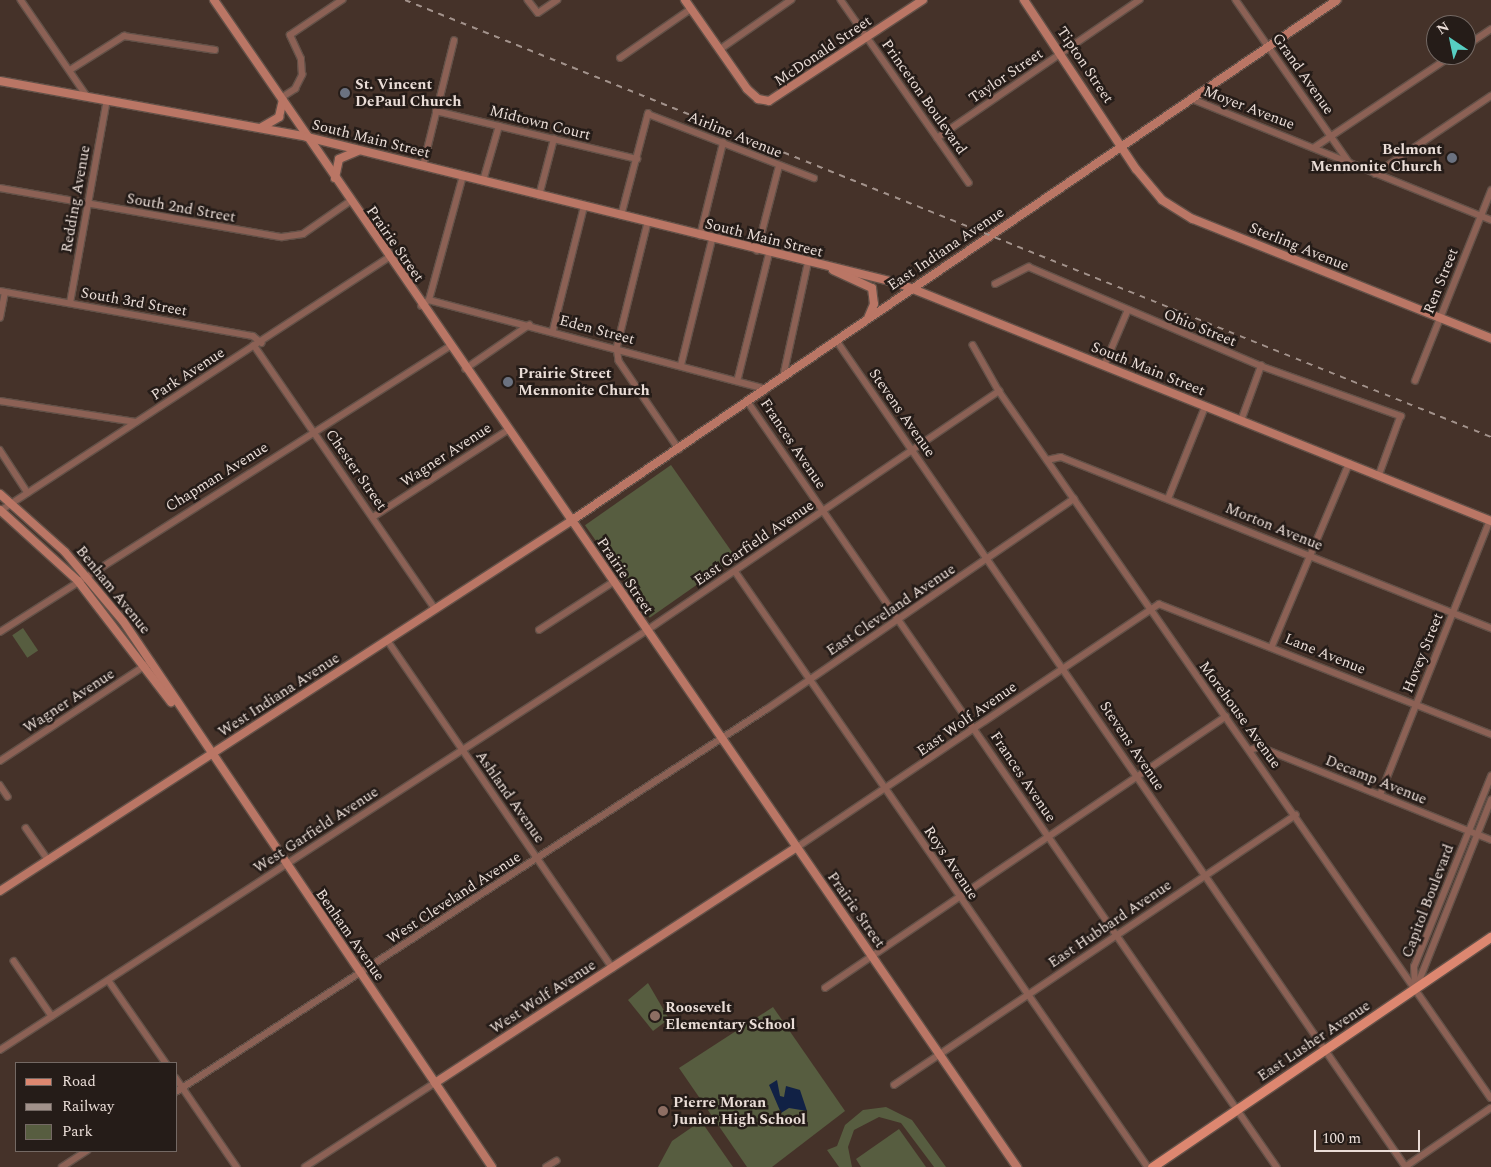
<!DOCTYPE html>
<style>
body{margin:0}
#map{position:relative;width:1491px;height:1167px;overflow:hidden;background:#453229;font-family:Spectral,serif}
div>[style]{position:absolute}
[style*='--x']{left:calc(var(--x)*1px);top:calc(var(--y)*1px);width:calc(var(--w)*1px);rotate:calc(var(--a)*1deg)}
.green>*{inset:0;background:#575d40;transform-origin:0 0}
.water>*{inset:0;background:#112145}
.roads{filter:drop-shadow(1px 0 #635148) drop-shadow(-1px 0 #635148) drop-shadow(0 1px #635148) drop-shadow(0 -1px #635148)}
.street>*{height:5.5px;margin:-2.75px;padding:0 2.75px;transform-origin:2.75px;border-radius:2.75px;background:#8c6155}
.secondary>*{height:8px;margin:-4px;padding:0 4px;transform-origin:4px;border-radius:4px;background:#ba7665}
.primary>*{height:9px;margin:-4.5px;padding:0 4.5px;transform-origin:4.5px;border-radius:4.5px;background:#dd8770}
.rail>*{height:2px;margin-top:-1px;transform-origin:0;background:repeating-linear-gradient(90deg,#a2928b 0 6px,transparent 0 12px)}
.dots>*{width:14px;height:14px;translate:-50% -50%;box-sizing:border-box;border:2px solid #251c18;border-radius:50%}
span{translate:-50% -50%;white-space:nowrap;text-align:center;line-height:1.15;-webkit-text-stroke:5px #251c18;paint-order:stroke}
.street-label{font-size:15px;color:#eaddd7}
.poi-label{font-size:15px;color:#eaddd7;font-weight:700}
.left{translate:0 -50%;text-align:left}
.right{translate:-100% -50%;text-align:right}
.legend{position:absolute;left:15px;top:1062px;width:162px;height:90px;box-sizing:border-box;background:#251c18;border:1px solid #746964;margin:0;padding:6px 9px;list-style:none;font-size:15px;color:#eaddd7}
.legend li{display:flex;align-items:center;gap:10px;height:25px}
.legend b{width:25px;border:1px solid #746964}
.north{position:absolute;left:1426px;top:15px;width:50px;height:50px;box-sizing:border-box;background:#251c18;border:1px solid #746964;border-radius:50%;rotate:326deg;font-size:14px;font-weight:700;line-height:20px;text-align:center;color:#eaddd7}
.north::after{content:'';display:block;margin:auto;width:18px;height:22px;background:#57cec2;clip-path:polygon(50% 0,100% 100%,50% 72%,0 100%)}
.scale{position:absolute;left:1314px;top:1130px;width:106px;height:22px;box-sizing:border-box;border:2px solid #eaddd7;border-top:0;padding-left:6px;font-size:15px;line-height:18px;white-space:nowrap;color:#eaddd7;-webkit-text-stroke:4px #251c18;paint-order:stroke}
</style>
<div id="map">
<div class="green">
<div style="left:671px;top:465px;width:113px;height:105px;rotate:55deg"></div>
<div style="left:23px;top:628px;width:27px;height:13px;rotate:56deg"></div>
<div style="clip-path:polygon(648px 983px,669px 1019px,653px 1031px,628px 1000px)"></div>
<div style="clip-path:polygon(773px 1007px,845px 1111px,772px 1167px,747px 1167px,679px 1068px)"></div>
<div style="clip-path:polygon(886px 1107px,912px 1120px,946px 1167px,934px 1167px,901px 1123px,879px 1117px,854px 1130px,848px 1147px,852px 1167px,839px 1167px,827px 1150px,837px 1146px,845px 1125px,863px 1110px)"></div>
<div style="clip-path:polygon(701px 1121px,733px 1167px,658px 1167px,672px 1141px)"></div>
<div style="clip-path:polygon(899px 1129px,926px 1167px,861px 1167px,856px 1159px)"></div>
</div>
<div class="water">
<div style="clip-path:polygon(777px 1080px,780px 1096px,784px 1097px,786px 1086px,800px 1090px,807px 1111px,789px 1108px,781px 1113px,769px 1085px)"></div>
</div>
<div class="roads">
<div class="street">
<div style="--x:21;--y:0;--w:116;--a:55.5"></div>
<div style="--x:528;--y:0;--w:16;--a:52"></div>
<div style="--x:538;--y:13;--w:23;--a:-34"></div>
<div style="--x:841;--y:0;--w:223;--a:55"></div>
<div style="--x:1236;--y:0;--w:198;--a:55.1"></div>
<div style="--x:1466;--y:46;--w:30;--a:-34"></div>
<div style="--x:719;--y:50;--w:88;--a:-34.8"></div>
<div style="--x:620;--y:58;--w:86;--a:-34.6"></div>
<div style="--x:70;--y:70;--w:64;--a:-32.2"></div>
<div style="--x:124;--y:36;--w:92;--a:8.7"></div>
<div style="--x:281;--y:98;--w:17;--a:-33"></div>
<div style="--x:295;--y:89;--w:16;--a:-63"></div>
<div style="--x:302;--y:75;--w:16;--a:-94"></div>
<div style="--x:301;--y:59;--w:26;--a:-115"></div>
<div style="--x:290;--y:35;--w:63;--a:-33.9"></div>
<div style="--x:1192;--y:99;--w:323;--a:22"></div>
<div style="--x:436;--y:111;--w:207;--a:13.4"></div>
<div style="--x:937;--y:138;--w:245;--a:-34.3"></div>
<div style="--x:1315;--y:147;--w:166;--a:-33.7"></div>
<div style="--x:423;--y:166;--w:129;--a:-76.1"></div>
<div style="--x:1375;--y:174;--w:140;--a:-33.9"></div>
<div style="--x:483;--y:181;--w:57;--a:-73.8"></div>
<div style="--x:0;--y:188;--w:286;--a:9.9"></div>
<div style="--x:282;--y:237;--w:21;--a:-8"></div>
<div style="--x:303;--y:234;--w:56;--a:-34.8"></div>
<div style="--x:539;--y:196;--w:59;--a:-75.3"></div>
<div style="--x:621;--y:216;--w:106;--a:-75.2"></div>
<div style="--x:648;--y:114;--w:178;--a:21.1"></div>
<div style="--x:648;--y:223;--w:129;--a:103.9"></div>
<div style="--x:617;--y:348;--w:13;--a:81"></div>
<div style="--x:619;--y:361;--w:107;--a:55.7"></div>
<div style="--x:700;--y:236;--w:96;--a:-76.1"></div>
<div style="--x:757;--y:251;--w:88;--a:-75.5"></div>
<div style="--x:995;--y:284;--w:38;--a:-27"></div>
<div style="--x:1029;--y:267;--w:252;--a:23.1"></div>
<div style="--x:1261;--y:366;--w:149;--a:19.7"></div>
<div style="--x:1401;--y:416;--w:64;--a:110.1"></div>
<div style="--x:0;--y:291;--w:257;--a:10.1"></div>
<div style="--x:253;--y:336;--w:11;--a:38"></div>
<div style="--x:429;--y:300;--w:129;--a:-74.7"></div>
<div style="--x:70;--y:303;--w:206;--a:-79.7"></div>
<div style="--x:421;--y:306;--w:10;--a:-37"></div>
<div style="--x:429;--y:300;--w:349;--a:14.8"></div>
<div style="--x:0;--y:318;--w:26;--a:-79"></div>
<div style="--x:553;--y:330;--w:127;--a:-75.9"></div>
<div style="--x:837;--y:341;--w:1003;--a:55.44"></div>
<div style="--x:254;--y:345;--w:321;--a:55.5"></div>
<div style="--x:973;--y:345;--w:53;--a:60.5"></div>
<div style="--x:999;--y:391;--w:861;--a:55.17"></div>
<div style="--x:681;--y:365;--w:129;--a:-76.1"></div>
<div style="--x:1104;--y:366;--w:59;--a:-66.9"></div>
<div style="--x:465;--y:369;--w:78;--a:-34.5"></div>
<div style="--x:783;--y:377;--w:118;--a:-77.7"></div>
<div style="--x:738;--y:378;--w:128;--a:-76"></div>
<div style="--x:1415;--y:381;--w:205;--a:-68.2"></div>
<div style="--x:0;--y:401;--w:137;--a:8.8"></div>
<div style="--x:748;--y:402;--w:930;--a:55.34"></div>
<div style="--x:1241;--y:421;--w:59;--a:-70"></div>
<div style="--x:0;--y:450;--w:51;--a:56.9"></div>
<div style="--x:1047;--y:460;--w:14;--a:-12"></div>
<div style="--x:1061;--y:457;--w:463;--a:21.7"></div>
<div style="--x:1168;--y:499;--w:99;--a:-68.1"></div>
<div style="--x:0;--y:511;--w:463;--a:-33.1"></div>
<div style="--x:373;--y:517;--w:161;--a:-32.8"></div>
<div style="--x:735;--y:571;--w:725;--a:55.28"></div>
<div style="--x:539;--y:630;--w:87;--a:-32.8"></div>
<div style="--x:0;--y:632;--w:532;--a:-32.41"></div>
<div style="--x:388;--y:641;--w:397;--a:55.5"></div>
<div style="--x:1272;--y:646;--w:198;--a:-67.1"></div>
<div style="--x:1250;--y:750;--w:10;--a:-17"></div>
<div style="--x:1260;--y:747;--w:249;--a:21.9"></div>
<div style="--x:0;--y:761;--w:181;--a:-33.3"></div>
<div style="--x:0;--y:785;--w:14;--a:56"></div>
<div style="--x:1380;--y:795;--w:296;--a:-68.2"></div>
<div style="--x:26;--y:828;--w:38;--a:55"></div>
<div style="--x:796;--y:848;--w:437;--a:-33.9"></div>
<div style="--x:1159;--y:604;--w:357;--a:21.4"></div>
<div style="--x:14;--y:961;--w:67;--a:55.4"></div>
<div style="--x:109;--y:981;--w:100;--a:55.2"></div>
<div style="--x:1415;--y:986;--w:19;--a:-93"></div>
<div style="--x:1414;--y:967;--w:206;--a:-68"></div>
<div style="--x:1417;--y:986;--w:200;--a:-68.3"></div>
<div style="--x:825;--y:988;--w:484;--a:-34.1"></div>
<div style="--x:0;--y:1050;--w:770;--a:-32.97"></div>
<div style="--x:646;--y:631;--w:427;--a:-34.2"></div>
<div style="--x:176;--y:1078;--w:108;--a:55.6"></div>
<div style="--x:894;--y:1085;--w:484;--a:-33.9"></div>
<div style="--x:176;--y:1092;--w:704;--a:-32.95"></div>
<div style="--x:767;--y:709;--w:372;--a:-34.4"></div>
<div style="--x:62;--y:1167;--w:30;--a:-33"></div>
<div style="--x:305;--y:1167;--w:155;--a:-32.9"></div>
<div style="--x:546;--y:1167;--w:12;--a:-31"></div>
<div style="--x:1405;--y:1167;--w:104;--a:-34.5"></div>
</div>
<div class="secondary">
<div style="--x:214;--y:0;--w:1417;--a:55.47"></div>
<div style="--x:685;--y:0;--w:108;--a:55.1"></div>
<div style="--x:747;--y:89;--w:15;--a:42"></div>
<div style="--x:758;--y:99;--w:11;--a:10"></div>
<div style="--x:769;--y:101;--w:184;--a:-33.3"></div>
<div style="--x:1024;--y:0;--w:203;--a:56.5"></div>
<div style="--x:1136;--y:169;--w:40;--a:50"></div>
<div style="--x:1162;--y:200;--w:36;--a:32"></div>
<div style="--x:1193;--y:219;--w:321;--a:21.8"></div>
<div style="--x:0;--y:81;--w:312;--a:10.3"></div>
<div style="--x:307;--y:137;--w:609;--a:13.88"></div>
<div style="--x:898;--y:283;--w:639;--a:21.87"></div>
<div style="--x:262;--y:127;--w:20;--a:-30"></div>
<div style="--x:279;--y:117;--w:17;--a:-77"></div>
<div style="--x:335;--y:178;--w:19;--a:-78"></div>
<div style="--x:339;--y:159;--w:21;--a:-23"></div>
<div style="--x:833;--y:270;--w:43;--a:24.8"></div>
<div style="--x:872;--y:288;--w:16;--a:83"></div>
<div style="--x:874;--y:304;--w:15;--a:113"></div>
<div style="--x:0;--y:494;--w:87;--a:41.7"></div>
<div style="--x:65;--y:552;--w:90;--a:50"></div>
<div style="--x:123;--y:621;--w:659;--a:55.95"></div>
<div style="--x:0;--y:510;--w:105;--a:42.3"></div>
<div style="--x:78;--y:581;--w:153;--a:52.5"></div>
<div style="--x:0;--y:891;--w:680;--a:-32.94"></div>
<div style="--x:571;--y:521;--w:926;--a:-34.22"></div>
<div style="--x:435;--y:1083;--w:431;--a:-33.1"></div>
</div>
<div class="primary">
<div style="--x:1152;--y:1167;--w:410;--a:-34.2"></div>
</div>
</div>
<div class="rail">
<div style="--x:405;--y:0;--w:1171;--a:21.92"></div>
</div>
<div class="dots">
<div style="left:345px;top:93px;background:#6b7280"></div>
<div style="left:1452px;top:158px;background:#6b7280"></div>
<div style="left:508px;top:382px;background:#6b7280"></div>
<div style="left:655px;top:1016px;background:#8d6e63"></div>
<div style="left:663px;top:1111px;background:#8d6e63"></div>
</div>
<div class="street-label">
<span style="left:823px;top:51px;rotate:-34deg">McDonald Street</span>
<span style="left:1085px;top:65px;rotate:56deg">Tipton Street</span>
<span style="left:1303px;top:74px;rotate:55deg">Grand Avenue</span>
<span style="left:1006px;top:76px;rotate:-34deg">Taylor Street</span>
<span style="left:924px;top:97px;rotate:55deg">Princeton Boulevard</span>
<span style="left:1249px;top:108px;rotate:21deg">Moyer Avenue</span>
<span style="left:540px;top:123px;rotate:14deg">Midtown Court</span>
<span style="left:735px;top:135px;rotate:22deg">Airline Avenue</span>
<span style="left:371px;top:139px;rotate:14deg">South Main Street</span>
<span style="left:76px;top:199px;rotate:-80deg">Redding Avenue</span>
<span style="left:181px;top:208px;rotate:10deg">South 2nd Street</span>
<span style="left:764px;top:238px;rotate:14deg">South Main Street</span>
<span style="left:395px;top:244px;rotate:55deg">Prairie Street</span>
<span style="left:1299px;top:247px;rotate:22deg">Sterling Avenue</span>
<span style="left:946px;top:249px;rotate:-34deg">East Indiana Avenue</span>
<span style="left:1441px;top:281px;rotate:-68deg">Ren Street</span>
<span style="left:134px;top:302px;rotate:10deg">South 3rd Street</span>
<span style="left:1200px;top:328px;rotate:22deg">Ohio Street</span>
<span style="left:597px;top:330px;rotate:15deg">Eden Street</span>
<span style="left:1148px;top:369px;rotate:22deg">South Main Street</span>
<span style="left:188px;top:374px;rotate:-33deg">Park Avenue</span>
<span style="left:902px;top:413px;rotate:55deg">Stevens Avenue</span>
<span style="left:793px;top:444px;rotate:56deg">Frances Avenue</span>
<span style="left:446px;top:455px;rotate:-33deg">Wagner Avenue</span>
<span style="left:356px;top:470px;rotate:55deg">Chester Street</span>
<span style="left:217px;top:477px;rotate:-32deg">Chapman Avenue</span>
<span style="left:1274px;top:527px;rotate:22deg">Morton Avenue</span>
<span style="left:754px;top:543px;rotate:-34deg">East Garfield Avenue</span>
<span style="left:625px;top:576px;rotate:56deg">Prairie Street</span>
<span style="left:113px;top:590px;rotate:51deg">Benham Avenue</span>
<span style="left:891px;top:610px;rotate:-34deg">East Cleveland Avenue</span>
<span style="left:1423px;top:653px;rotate:-68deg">Hovey Street</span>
<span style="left:1325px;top:654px;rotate:22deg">Lane Avenue</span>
<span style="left:279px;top:695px;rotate:-33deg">West Indiana Avenue</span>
<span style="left:69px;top:701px;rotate:-33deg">Wagner Avenue</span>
<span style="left:1240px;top:715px;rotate:54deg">Morehouse Avenue</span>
<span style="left:967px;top:719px;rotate:-35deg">East Wolf Avenue</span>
<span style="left:1132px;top:746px;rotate:56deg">Stevens Avenue</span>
<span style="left:1023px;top:777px;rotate:56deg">Frances Avenue</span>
<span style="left:1376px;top:780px;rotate:22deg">Decamp Avenue</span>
<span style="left:510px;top:797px;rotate:55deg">Ashland Avenue</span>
<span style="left:316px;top:830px;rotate:-33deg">West Garfield Avenue</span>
<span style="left:951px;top:863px;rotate:56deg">Roys Avenue</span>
<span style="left:454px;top:898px;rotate:-33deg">West Cleveland Avenue</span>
<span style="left:1428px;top:901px;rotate:-69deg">Capitol Boulevard</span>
<span style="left:856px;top:910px;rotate:55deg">Prairie Street</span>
<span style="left:1110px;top:924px;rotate:-34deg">East Hubbard Avenue</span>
<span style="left:350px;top:935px;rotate:55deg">Benham Avenue</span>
<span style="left:543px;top:997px;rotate:-33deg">West Wolf Avenue</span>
<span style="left:1314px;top:1041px;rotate:-34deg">East Lusher Avenue</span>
</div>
<div class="poi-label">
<span class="left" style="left:355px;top:93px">St. Vincent<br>DePaul Church</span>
<span class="right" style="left:1442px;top:158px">Belmont<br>Mennonite Church</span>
<span class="left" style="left:518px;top:382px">Prairie Street<br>Mennonite Church</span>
<span class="left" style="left:665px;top:1016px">Roosevelt<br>Elementary School</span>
<span class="left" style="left:673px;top:1111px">Pierre Moran<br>Junior High School</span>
</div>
<ul class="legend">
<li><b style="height:6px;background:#dd8770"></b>Road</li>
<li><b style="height:6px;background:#a2928b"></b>Railway</li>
<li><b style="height:14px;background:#575d40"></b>Park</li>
</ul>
<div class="north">N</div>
<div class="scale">100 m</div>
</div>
